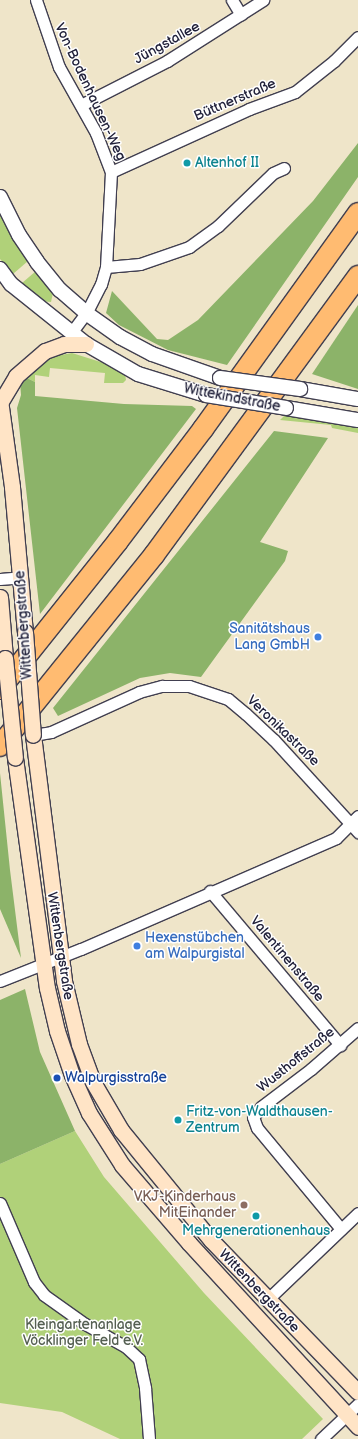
<!DOCTYPE html>
<meta charset="utf-8">
<style>
body{margin:0}
#map{position:relative;width:358px;height:1439px;overflow:hidden;background:#efe5c9;font-family:"Balsamiq Sans",sans-serif}
div>[style]{position:absolute}
[style*='--x']{left:calc(var(--x)*1px);top:calc(var(--y)*1px);width:calc(var(--w)*1px);rotate:calc(var(--a)*1deg)}
.green>*{inset:0;background:#b0d179}
.forest>*{inset:0;background:#8cb369}
.roads{filter:drop-shadow(1px 0 #413f50) drop-shadow(-1px 0 #413f50) drop-shadow(0 1px #413f50) drop-shadow(0 -1px #413f50)}
.minor>*{height:11px;margin:-5.5px;padding:0 5.5px;transform-origin:5.5px;border-radius:5.5px;background:#fff}
.tertiary>*{height:14px;margin:-7px;padding:0 7px;transform-origin:7px;border-radius:7px;background:#fff}
.secondary>*{height:15px;margin:-7.5px;padding:0 7.5px;transform-origin:7.5px;border-radius:7.5px;background:#ffe4c6}
.motorway>*{height:20px;margin:-10px;padding:0 10px;transform-origin:10px;border-radius:10px;background:#ffbb71}
.bridges{filter:drop-shadow(1px 0 #413f50) drop-shadow(-1px 0 #413f50) drop-shadow(0 1px #413f50) drop-shadow(0 -1px #413f50)}
.tertiary-bridge>*{height:14px;margin:-7px;padding:0 7px;transform-origin:7px;border-radius:7px;background:#fff}
.secondary-bridge>*{height:15px;margin:-7.5px;padding:0 7.5px;transform-origin:7.5px;border-radius:7.5px;background:#ffe4c6}
.dots>*{width:11px;height:11px;translate:-50% -50%;box-sizing:border-box;border:2px solid #fff;border-radius:50%}
span{translate:-50% -50%;white-space:nowrap;text-align:center;line-height:1.15;-webkit-text-stroke:3px #fff;paint-order:stroke}
.street-label{font-size:14px;color:#22223b}
.culture-label{font-size:14px;color:#0d838f}
.left{translate:0 -50%;text-align:left}
.shop-label{font-size:14px;color:#366cbe}
.right{translate:-100% -50%;text-align:right}
.transit-label{font-size:14px;color:#164399}
.education-label{font-size:14px;color:#785e54}
.park-label{font-size:14px;color:#545f51}
</style>
<div id="map">
<div class="green">
<div style="clip-path:polygon(0 213px,28px 261px,13px 274px,0 259px)"></div>
<div style="clip-path:polygon(36px 271px,53px 293px,51px 302px,39px 301px,22px 283px)"></div>
<div style="clip-path:polygon(72px 353px,107px 364px,125px 374px,126px 380px,123px 383px,104px 383px,105px 373px,50px 368px,49px 377px,35px 375px,35px 382px,25px 377px,50px 357px)"></div>
<div style="clip-path:polygon(286px 414px,358px 425px,358px 433px,332px 428px,331px 425px,280px 420px)"></div>
<div style="clip-path:polygon(75px 1131px,104px 1177px,204px 1293px,323px 1419px,302px 1439px,120px 1439px,62px 1412px,0 1403px,0 1164px)"></div>
</div>
<div class="forest">
<div style="clip-path:polygon(358px 143px,358px 177px,227px 365px,168px 350px,119px 325px,106px 313px,112px 291px,157px 339px,168px 340px,198px 320px,313px 201px)"></div>
<div style="clip-path:polygon(358px 305px,358px 389px,312px 374px)"></div>
<div style="clip-path:polygon(25px 377px,35px 382px,35px 396px,124px 404px,192px 406px,196px 409px,40px 614px,17px 408px,21px 395px,20px 382px)"></div>
<div style="clip-path:polygon(274px 431px,328px 438px,260px 542px,288px 551px,285px 561px,201px 677px,170px 673px,140px 678px,58px 716px,53px 708px)"></div>
<div style="clip-path:polygon(0 773px,10px 870px,21px 958px,0 909px)"></div>
<div style="clip-path:polygon(25px 989px,40px 1052px,75px 1131px,0 1164px,0 1000px)"></div>
</div>
<div class="roads">
<div class="minor">
<div style="--x:36;--y:0;--w:71;--a:71.1"></div>
<div style="--x:59;--y:67;--w:76;--a:60.7"></div>
<div style="--x:96;--y:133;--w:42;--a:69"></div>
<div style="--x:111;--y:172;--w:95;--a:93"></div>
<div style="--x:106;--y:267;--w:18;--a:106"></div>
<div style="--x:101;--y:284;--w:33;--a:117"></div>
<div style="--x:86;--y:313;--w:25;--a:127"></div>
<div style="--x:232;--y:0;--w:17;--a:59"></div>
<div style="--x:81;--y:105;--w:97;--a:-27.1"></div>
<div style="--x:167;--y:61;--w:114;--a:-32.4"></div>
<div style="--x:111;--y:172;--w:152;--a:-24.5"></div>
<div style="--x:249;--y:109;--w:49;--a:-20.3"></div>
<div style="--x:295;--y:92;--w:50;--a:-38.5"></div>
<div style="--x:334;--y:61;--w:34;--a:-45"></div>
<div style="--x:106;--y:267;--w:34;--a:-5"></div>
<div style="--x:140;--y:264;--w:52;--a:-19.1"></div>
<div style="--x:189;--y:247;--w:36;--a:-36"></div>
<div style="--x:218;--y:226;--w:76;--a:-43.9"></div>
<div style="--x:273;--y:173;--w:12;--a:-24"></div>
<div style="--x:0;--y:579;--w:21;--a:-5"></div>
<div style="--x:33;--y:735;--w:18;--a:-9"></div>
<div style="--x:51;--y:732;--w:97;--a:-24.4"></div>
<div style="--x:139;--y:692;--w:24;--a:-15"></div>
<div style="--x:162;--y:686;--w:27;--a:0"></div>
<div style="--x:189;--y:686;--w:41;--a:18.4"></div>
<div style="--x:228;--y:699;--w:23;--a:40"></div>
<div style="--x:246;--y:714;--w:38;--a:43"></div>
<div style="--x:274;--y:740;--w:125;--a:47.6"></div>
<div style="--x:210;--y:891;--w:202;--a:49.8"></div>
<div style="--x:0;--y:981;--w:87;--a:-21.6"></div>
<div style="--x:81;--y:949;--w:278;--a:-23.5"></div>
<div style="--x:336;--y:838;--w:31;--a:-45"></div>
<div style="--x:0;--y:1203;--w:86;--a:66.7"></div>
<div style="--x:34;--y:1282;--w:16;--a:52"></div>
<div style="--x:44;--y:1295;--w:50;--a:35.3"></div>
<div style="--x:85;--y:1324;--w:47;--a:29.3"></div>
<div style="--x:126;--y:1347;--w:18;--a:43"></div>
<div style="--x:139;--y:1359;--w:30;--a:78"></div>
<div style="--x:145;--y:1388;--w:51;--a:85.5"></div>
<div style="--x:341;--y:1229;--w:131;--a:-129.7"></div>
<div style="--x:257;--y:1128;--w:12;--a:-110"></div>
<div style="--x:253;--y:1117;--w:13;--a:-51"></div>
<div style="--x:261;--y:1107;--w:63;--a:-37.2"></div>
<div style="--x:311;--y:1069;--w:62;--a:-41.1"></div>
<div style="--x:267;--y:1300;--w:126;--a:-43.7"></div>
<div style="--x:321;--y:1439;--w:51;--a:-43.4"></div>
</div>
<div class="tertiary">
<div style="--x:0;--y:197;--w:42;--a:63.4"></div>
<div style="--x:19;--y:235;--w:32;--a:56"></div>
<div style="--x:37;--y:262;--w:36;--a:51"></div>
<div style="--x:60;--y:290;--w:35;--a:41"></div>
<div style="--x:86;--y:313;--w:42;--a:35.2"></div>
<div style="--x:120;--y:337;--w:36;--a:28"></div>
<div style="--x:152;--y:354;--w:72;--a:19.4"></div>
<div style="--x:0;--y:269;--w:19;--a:54"></div>
<div style="--x:11;--y:284;--w:96;--a:38.7"></div>
<div style="--x:86;--y:344;--w:60;--a:30"></div>
<div style="--x:138;--y:374;--w:71;--a:17.2"></div>
<div style="--x:300;--y:389;--w:59;--a:9.8"></div>
<div style="--x:286;--y:408;--w:73;--a:9.5"></div>
</div>
<div class="secondary">
<div style="--x:0;--y:400;--w:88;--a:82.1"></div>
<div style="--x:12;--y:487;--w:146;--a:84.9"></div>
<div style="--x:0;--y:403;--w:31;--a:-59"></div>
<div style="--x:16;--y:376;--w:38;--a:-41"></div>
<div style="--x:45;--y:351;--w:20;--a:-20"></div>
<div style="--x:64;--y:344;--w:22;--a:0"></div>
<div style="--x:0;--y:597;--w:61;--a:85.3"></div>
<div style="--x:33;--y:735;--w:248;--a:82.8"></div>
<div style="--x:64;--y:981;--w:65;--a:76.6"></div>
<div style="--x:79;--y:1044;--w:40;--a:69.8"></div>
<div style="--x:93;--y:1082;--w:56;--a:59.7"></div>
<div style="--x:121;--y:1130;--w:142;--a:50.7"></div>
<div style="--x:211;--y:1240;--w:211;--a:46"></div>
<div style="--x:15;--y:758;--w:232;--a:82.1"></div>
<div style="--x:47;--y:988;--w:44;--a:76.9"></div>
<div style="--x:57;--y:1031;--w:46;--a:71.2"></div>
<div style="--x:72;--y:1075;--w:42;--a:65.9"></div>
<div style="--x:89;--y:1113;--w:62;--a:57.6"></div>
<div style="--x:122;--y:1165;--w:103;--a:49.3"></div>
<div style="--x:189;--y:1243;--w:250;--a:47.4"></div>
</div>
<div class="motorway">
<div style="--x:0;--y:689;--w:189;--a:-51.4"></div>
<div style="--x:118;--y:541;--w:141;--a:-52.8"></div>
<div style="--x:203;--y:429;--w:266;--a:-54.3"></div>
<div style="--x:0;--y:746;--w:245;--a:-51.1"></div>
<div style="--x:154;--y:555;--w:346;--a:-53.8"></div>
</div>
</div>
<div class="bridges">
<div class="tertiary-bridge">
<div style="--x:220;--y:378;--w:81;--a:7.8"></div>
<div style="--x:206;--y:395;--w:81;--a:9.2"></div>
</div>
<div class="secondary-bridge">
<div style="--x:25;--y:632;--w:103;--a:85.6"></div>
<div style="--x:5;--y:658;--w:100;--a:84.3"></div>
</div>
</div>
<div class="dots">
<div style="left:187px;top:163px;background:#0f9aa8"></div>
<div style="left:318px;top:637px;background:#3f7fe0"></div>
<div style="left:137px;top:946px;background:#3f7fe0"></div>
<div style="left:57px;top:1078px;background:#1a4fb4"></div>
<div style="left:178px;top:1120px;background:#0f9aa8"></div>
<div style="left:244px;top:1205px;background:#8d6e63"></div>
<div style="left:256px;top:1216px;background:#0f9aa8"></div>
</div>
<div class="street-label">
<span style="left:167px;top:43px;rotate:-29deg">Jüngstallee</span>
<span style="left:90px;top:92px;rotate:65deg">Von-Bodenhausen-Weg</span>
<span style="left:235px;top:100px;rotate:-23deg">Büttnerstraße</span>
<span style="left:232px;top:398px;rotate:11deg">Wittekindstraße</span>
<span style="left:24px;top:625px;rotate:-94deg">Wittenbergstraße</span>
<span style="left:283px;top:731px;rotate:44deg">Veronikastraße</span>
<span style="left:60px;top:946px;rotate:81deg">Wittenbergstraße</span>
<span style="left:287px;top:959px;rotate:50deg">Valentinenstraße</span>
<span style="left:296px;top:1060px;rotate:-39deg">Wusthoffstraße</span>
<span style="left:259px;top:1291px;rotate:46deg">Wittenbergstraße</span>
</div>
<div class="culture-label">
<span class="left" style="left:195px;top:163px">Altenhof II</span>
<span class="left" style="left:186px;top:1120px">Fritz-von-Waldthausen-<br>Zentrum</span>
<span style="left:256px;top:1231px">Mehrgenerationenhaus</span>
</div>
<div class="shop-label">
<span class="right" style="left:310px;top:637px">Sanitätshaus<br>Lang GmbH</span>
<span class="left" style="left:145px;top:946px">Hexenstübchen<br>am Walpurgistal</span>
</div>
<div class="transit-label">
<span class="left" style="left:65px;top:1078px">Walpurgisstraße</span>
</div>
<div class="education-label">
<span class="right" style="left:236px;top:1205px">VKJ-Kinderhaus<br>MitEinander</span>
</div>
<div class="park-label">
<span style="left:83px;top:1333px">Kleingartenanlage<br>Vöcklinger Feld e.V.</span>
</div>
</div>
